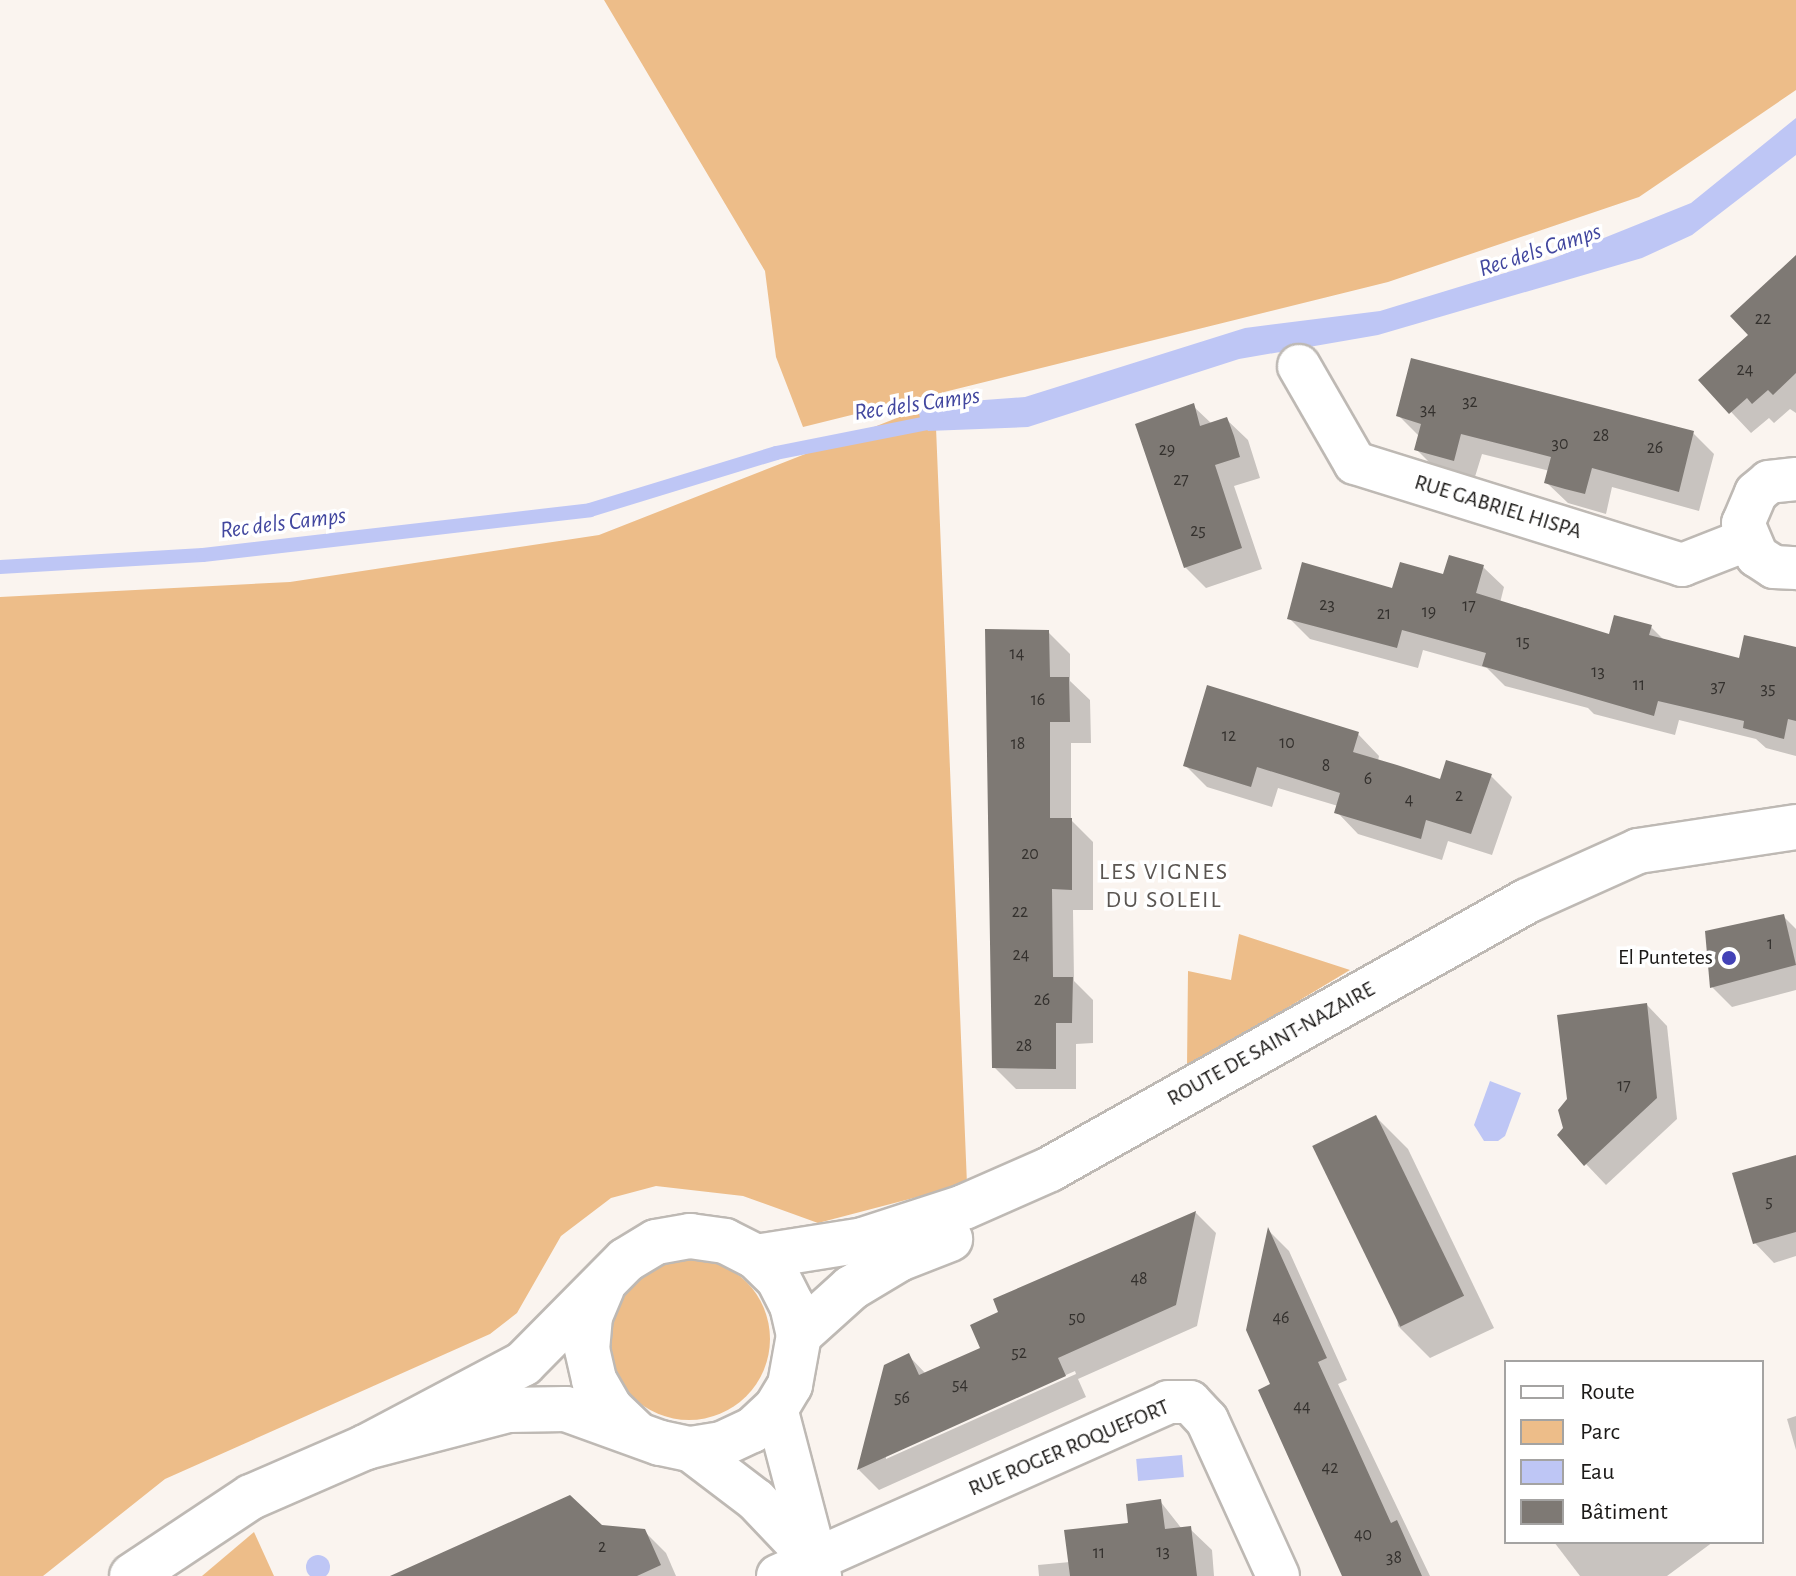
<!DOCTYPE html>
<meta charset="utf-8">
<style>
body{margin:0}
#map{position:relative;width:1796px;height:1576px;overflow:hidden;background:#faf4ef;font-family:"Alegreya Sans",sans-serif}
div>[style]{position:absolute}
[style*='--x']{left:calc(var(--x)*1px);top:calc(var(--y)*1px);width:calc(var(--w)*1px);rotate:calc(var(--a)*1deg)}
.green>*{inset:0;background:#edbd89}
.round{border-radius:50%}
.water>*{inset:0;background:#bec6f5;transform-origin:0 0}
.shadow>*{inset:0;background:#0003}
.stream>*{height:14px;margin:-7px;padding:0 7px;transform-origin:7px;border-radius:7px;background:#bec6f5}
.building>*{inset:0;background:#7e7974;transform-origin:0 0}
.roads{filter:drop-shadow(2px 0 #beb9b4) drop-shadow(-2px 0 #beb9b4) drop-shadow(0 2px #beb9b4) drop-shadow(0 -2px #beb9b4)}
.minor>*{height:42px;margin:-21px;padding:0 21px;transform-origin:21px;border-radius:21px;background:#fff}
.tertiary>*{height:44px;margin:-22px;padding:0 22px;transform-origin:22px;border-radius:22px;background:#fff}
.dots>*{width:22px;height:22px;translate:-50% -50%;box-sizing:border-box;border:4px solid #fff;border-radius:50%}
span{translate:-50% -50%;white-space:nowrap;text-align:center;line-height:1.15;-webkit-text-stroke:7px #fff;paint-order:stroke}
.number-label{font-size:18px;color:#34312e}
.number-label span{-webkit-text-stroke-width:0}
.street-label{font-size:22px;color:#1b1917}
.poi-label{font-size:22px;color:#1b1917}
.right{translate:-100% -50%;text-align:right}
.water-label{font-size:24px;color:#42479f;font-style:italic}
.neighbourhood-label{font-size:24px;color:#5a5551;letter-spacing:2px}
.legend{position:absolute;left:1504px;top:1360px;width:260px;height:184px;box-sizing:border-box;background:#fff;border:2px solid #a4a3a2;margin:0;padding:10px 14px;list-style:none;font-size:24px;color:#1b1917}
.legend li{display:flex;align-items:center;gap:16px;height:40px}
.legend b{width:40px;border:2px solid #a4a3a2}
</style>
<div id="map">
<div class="green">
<div style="clip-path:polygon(604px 0,1796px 0,1796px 90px,1639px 197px,1388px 282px,803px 427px,776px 357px,765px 271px)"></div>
<div style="clip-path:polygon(935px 403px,967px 1184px,818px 1223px,743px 1196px,656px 1186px,611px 1198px,561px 1236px,517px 1313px,490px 1334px,165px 1479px,43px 1576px,0 1576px,0 597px,290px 582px,599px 535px)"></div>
<div style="clip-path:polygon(1239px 934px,1350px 970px,1187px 1068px,1188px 971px,1231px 980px)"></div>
<div class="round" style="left:608px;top:1258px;width:162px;height:162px"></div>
<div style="clip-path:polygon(254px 1532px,274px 1576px,202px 1576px)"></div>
</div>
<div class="water">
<div style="clip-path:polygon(1796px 118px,1796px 155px,1692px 235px,1642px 258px,1378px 335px,1239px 359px,1028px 427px,928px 431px,921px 422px,917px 405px,1025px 397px,1245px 328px,1380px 311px,1554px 258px,1691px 203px)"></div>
<div style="clip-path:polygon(1490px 1081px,1521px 1093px,1505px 1136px,1498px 1141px,1484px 1141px,1474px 1125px)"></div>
<div style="left:1182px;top:1455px;width:22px;height:46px;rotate:85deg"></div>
<div class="round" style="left:306px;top:1555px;width:24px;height:24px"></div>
</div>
<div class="shadow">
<div style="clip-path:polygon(1796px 260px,1796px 413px,1790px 409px,1774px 423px,1769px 418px,1751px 433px,1701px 380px,1751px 335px)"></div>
<div style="clip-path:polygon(1193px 406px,1212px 424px,1227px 420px,1248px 440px,1260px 478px,1234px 486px,1262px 569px,1206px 588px,1185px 567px)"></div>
<div style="clip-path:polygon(1398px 415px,1693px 433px,1714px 454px,1699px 511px,1612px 487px,1606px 514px,1568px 503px,1547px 483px,1550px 471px,1482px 454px,1474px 480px,1437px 470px,1416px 449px,1420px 437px)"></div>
<div style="clip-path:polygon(1483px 567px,1504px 587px,1500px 603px,1610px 636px,1651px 627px,1665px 641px,1740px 660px,1796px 650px,1796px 756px,1766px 748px,1756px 739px,1679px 720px,1675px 735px,1594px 714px,1588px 708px,1505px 686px,1487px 668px,1423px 650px,1418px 668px,1310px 639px,1289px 618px)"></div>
<div style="clip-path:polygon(1048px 632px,1070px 654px,1070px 681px,1090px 700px,1091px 743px,1071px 743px,1071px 820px,1093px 842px,1093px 910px,1073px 910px,1074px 981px,1093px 1000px,1093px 1043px,1076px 1044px,1076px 1089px,1016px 1089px,994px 1067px)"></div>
<div style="clip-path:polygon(1358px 734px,1379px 756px,1378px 761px,1441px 781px,1491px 776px,1512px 797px,1492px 855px,1448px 841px,1442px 860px,1358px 834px,1337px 812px,1338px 806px,1278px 788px,1272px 807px,1207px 787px,1185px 765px)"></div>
<div style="clip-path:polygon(1783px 916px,1796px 929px,1796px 990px,1732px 1007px,1712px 987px)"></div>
<div style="clip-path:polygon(1647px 1005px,1667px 1026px,1677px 1119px,1606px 1185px,1586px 1164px,1565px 1128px)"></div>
<div style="clip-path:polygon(1376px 1117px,1408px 1149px,1494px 1328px,1430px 1358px,1398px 1326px)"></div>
<div style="clip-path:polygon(1796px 1157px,1796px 1256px,1774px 1263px,1755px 1243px)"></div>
<div style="clip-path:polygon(evenodd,1196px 1213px,1216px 1233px,1197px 1326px,1078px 1379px,1086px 1397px,879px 1490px,859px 1470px,886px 1367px,909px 1356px,926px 1374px,983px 1349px,1196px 1213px,1075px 1371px,1076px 1374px,886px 1459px,886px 1455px,1075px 1371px)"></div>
<div style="clip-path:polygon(1269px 1231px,1289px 1251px,1347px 1380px,1338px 1384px,1430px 1576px,1344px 1576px,1273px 1385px)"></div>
<div style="clip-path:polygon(1796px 1416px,1796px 1450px,1787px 1419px)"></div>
<div style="clip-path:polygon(1160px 1501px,1182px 1529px,1190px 1529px,1212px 1550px,1214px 1576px,1039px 1576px,1038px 1565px,1070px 1562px)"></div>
<div style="clip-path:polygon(644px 1531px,666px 1553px,676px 1576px,419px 1576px)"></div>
<div style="clip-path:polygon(1554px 1542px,1713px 1542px,1667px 1576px,1580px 1576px)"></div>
</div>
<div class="stream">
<div style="--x:0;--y:567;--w:203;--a:-3.4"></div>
<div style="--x:203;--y:555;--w:390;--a:-6.6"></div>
<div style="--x:590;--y:510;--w:195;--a:-17"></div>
<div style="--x:776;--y:453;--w:164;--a:-11.2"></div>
</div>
<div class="building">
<div style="clip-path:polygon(1796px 255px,1796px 373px,1773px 395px,1768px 390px,1752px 404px,1747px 398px,1729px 414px,1698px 380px,1748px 335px,1730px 316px)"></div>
<div style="clip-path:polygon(1411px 358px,1694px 431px,1679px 492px,1592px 468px,1585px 494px,1565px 489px,1544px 483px,1551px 457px,1461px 434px,1454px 461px,1414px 450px,1421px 424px,1396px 416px)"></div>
<div style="clip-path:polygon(1194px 403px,1200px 426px,1227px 417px,1234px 436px,1240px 457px,1215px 465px,1242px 548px,1184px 568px,1135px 424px)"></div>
<div style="clip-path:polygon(1449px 555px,1484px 565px,1476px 593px,1609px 634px,1614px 615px,1652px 625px,1649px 635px,1739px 658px,1744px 635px,1796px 647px,1796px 721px,1788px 719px,1784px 739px,1743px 728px,1744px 721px,1658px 701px,1654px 716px,1482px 666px,1486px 653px,1402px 630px,1397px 648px,1287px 619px,1302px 562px,1392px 588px,1400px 562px,1443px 574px)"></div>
<div style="clip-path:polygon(985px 629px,1049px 630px,1050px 677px,1069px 677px,1070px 722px,1050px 722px,1050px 818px,1072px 818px,1072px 890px,1052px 889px,1053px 977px,1073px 977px,1072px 1023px,1056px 1023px,1056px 1069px,992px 1068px)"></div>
<div style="clip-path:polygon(1207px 685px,1359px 732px,1353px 752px,1397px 765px,1440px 779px,1446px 760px,1492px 774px,1471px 834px,1426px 820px,1421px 839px,1334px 813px,1340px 793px,1299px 780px,1257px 767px,1251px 787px,1183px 766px)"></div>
<div style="clip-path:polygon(1784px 914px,1796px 965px,1710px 988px,1705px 931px)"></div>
<div style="clip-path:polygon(1647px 1003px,1657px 1098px,1584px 1166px,1557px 1135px,1563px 1128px,1558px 1110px,1567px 1099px,1557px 1015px)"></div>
<div style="left:1376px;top:1115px;width:201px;height:71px;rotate:64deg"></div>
<div style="clip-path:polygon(1796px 1155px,1796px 1232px,1753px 1244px,1732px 1173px)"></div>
<div style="clip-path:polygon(1196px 1211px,1176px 1305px,1058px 1358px,1066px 1376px,857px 1470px,884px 1365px,909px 1353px,919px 1375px,980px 1348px,970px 1325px,998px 1312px,993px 1299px)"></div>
<div style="clip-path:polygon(1268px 1227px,1327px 1358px,1318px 1362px,1391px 1523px,1397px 1520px,1422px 1576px,1342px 1576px,1258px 1390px,1270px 1384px,1246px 1330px)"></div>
<div style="clip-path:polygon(570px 1495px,602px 1525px,645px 1529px,661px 1565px,637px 1576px,390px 1576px)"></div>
<div style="clip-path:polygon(1161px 1499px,1165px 1529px,1191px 1526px,1197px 1576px,1070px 1576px,1064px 1530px,1128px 1523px,1126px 1504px)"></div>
</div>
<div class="roads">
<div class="minor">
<div style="--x:1299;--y:366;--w:112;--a:60"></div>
<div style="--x:1355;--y:463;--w:343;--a:17.3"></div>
<div style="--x:1682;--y:565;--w:69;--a:-21.3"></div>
<div style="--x:1796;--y:479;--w:27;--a:174"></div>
<div style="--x:1769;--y:482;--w:17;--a:140"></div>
<div style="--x:1756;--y:493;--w:33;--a:113"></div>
<div style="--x:1743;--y:523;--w:36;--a:67"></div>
<div style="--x:1757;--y:556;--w:20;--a:33"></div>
<div style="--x:1774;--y:567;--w:22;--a:3"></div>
<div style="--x:776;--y:1408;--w:174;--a:75.3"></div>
<div style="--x:689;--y:1449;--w:84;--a:37.3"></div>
<div style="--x:756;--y:1500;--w:79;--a:46.5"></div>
<div style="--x:778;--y:1576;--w:427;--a:-24"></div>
<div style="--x:1168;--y:1402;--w:22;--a:0"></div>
<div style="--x:1190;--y:1402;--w:25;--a:47"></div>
<div style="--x:1207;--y:1420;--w:171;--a:65.5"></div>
</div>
<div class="tertiary">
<div style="--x:756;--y:1257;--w:108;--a:-9"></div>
<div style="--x:863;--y:1240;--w:106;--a:-18.1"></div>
<div style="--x:964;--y:1207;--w:94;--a:-23.8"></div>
<div style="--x:1050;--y:1169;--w:547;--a:-29.33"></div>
<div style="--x:1527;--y:901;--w:122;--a:-24.2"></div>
<div style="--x:1638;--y:851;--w:160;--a:-8.6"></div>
<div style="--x:602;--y:1288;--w:30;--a:113"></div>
<div style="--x:590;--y:1316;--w:33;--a:95"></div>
<div style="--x:587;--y:1349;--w:32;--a:77"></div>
<div style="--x:594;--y:1380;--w:32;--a:60"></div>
<div style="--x:610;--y:1408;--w:33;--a:44"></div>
<div style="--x:799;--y:1335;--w:70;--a:-42.1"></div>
<div style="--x:851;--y:1288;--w:56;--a:-31.1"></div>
<div style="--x:899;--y:1259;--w:55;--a:-21.4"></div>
<div style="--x:132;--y:1576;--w:143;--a:-33.6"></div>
<div style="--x:251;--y:1497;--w:125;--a:-23.5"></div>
<div style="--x:366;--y:1447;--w:178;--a:-27.9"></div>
<div style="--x:523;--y:1364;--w:146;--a:-45.3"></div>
<div style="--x:626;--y:1260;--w:35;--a:-31"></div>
<div style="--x:656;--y:1242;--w:35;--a:-10"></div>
<div style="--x:690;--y:1236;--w:35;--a:8"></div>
<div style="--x:725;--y:1241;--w:35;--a:27"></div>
<div style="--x:756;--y:1257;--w:30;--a:44"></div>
<div style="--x:778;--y:1278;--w:30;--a:63"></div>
<div style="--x:792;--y:1305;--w:31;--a:77"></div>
<div style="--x:799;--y:1335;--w:51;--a:100.2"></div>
<div style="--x:790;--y:1385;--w:27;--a:121"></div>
<div style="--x:776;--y:1408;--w:33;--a:137"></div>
<div style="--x:752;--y:1430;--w:33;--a:155"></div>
<div style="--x:722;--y:1444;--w:33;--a:171"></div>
<div style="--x:689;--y:1449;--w:30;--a:-168"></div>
<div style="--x:660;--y:1443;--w:100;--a:-160.1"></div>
<div style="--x:566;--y:1409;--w:58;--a:179"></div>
<div style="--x:508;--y:1410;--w:147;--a:165.4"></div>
</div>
</div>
<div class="dots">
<div style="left:1729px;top:958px;background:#4342b7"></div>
</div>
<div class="number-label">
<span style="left:1763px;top:319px">22</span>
<span style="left:1745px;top:370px">24</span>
<span style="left:1470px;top:402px">32</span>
<span style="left:1428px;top:410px">34</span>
<span style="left:1601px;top:436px">28</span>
<span style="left:1560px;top:444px">30</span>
<span style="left:1655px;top:448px">26</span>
<span style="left:1167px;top:450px">29</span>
<span style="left:1181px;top:480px">27</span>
<span style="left:1198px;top:531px">25</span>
<span style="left:1327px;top:605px">23</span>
<span style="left:1469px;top:606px">17</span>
<span style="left:1429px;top:612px">19</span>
<span style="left:1384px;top:614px">21</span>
<span style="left:1523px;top:642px">15</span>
<span style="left:1017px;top:654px">14</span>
<span style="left:1598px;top:672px">13</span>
<span style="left:1639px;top:685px">11</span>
<span style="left:1718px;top:687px">37</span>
<span style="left:1768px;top:689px">35</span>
<span style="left:1038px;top:700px">16</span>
<span style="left:1229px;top:736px">12</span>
<span style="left:1287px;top:743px">10</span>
<span style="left:1018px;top:744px">18</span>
<span style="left:1326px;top:766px">8</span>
<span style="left:1368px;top:779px">6</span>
<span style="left:1459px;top:796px">2</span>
<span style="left:1409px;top:800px">4</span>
<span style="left:1030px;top:854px">20</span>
<span style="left:1020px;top:912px">22</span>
<span style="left:1770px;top:944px">1</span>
<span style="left:1021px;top:955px">24</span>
<span style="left:1042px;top:1000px">26</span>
<span style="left:1024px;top:1046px">28</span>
<span style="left:1624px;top:1086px">17</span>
<span style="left:1769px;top:1202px">5</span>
<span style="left:1139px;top:1279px">48</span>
<span style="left:1077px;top:1318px">50</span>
<span style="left:1281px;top:1318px">46</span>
<span style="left:1019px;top:1353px">52</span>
<span style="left:960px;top:1385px">54</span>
<span style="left:902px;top:1398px">56</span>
<span style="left:1302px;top:1407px">44</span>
<span style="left:1330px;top:1468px">42</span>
<span style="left:1363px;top:1535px">40</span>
<span style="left:602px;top:1547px">2</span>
<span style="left:1163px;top:1552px">13</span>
<span style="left:1099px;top:1553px">11</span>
<span style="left:1394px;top:1558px">38</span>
</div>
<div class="street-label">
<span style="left:1498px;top:507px;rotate:17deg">RUE GABRIEL HISPA</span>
<span style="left:1271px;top:1044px;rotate:-29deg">ROUTE DE SAINT-NAZAIRE</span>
<span style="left:1069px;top:1448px;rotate:-23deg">RUE ROGER ROQUEFORT</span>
</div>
<div class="poi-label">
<span class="right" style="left:1713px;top:958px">El Puntetes</span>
</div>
<div class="water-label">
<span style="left:1540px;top:251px;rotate:-18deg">Rec dels Camps</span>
<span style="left:917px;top:405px;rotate:-8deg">Rec dels Camps</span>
<span style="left:283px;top:524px;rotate:-7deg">Rec dels Camps</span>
</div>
<div class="neighbourhood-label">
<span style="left:1164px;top:887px">LES VIGNES<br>DU SOLEIL</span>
</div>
<ul class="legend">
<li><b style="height:10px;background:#fff"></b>Route</li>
<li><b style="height:22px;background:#edbd89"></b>Parc</li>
<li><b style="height:22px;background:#bec6f5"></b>Eau</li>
<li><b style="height:22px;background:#7e7974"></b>Bâtiment</li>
</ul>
</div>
